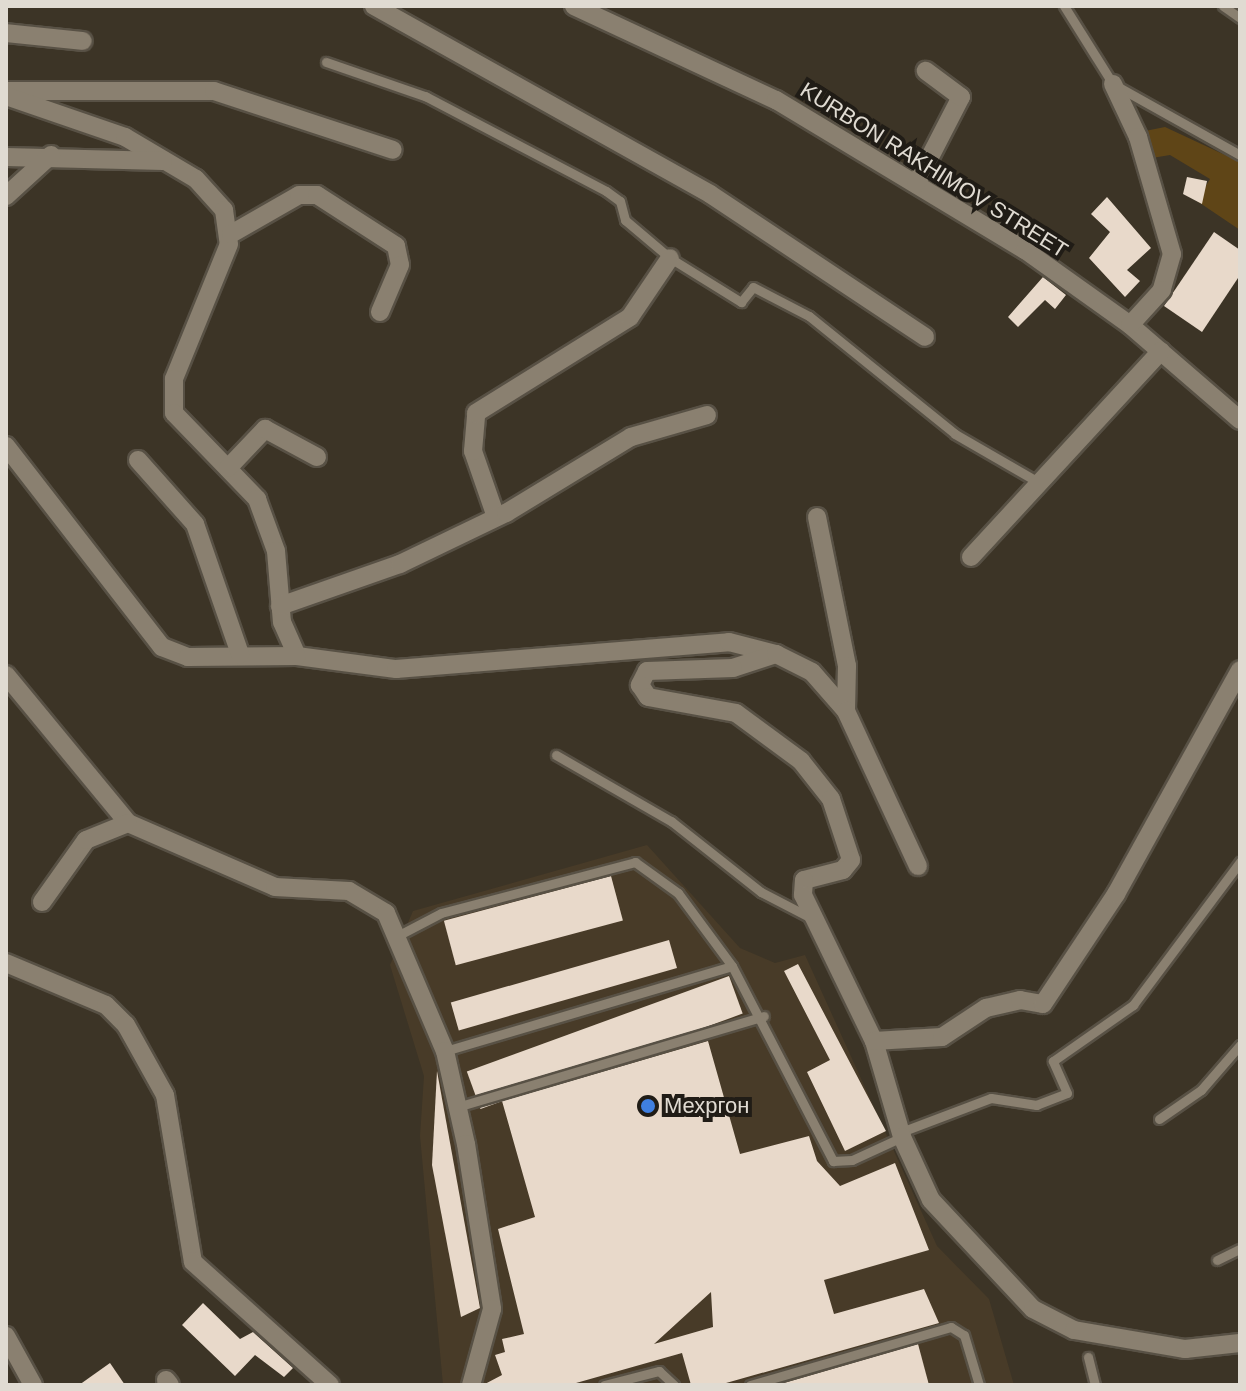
<!DOCTYPE html>
<meta charset="utf-8">
<style>
body{margin:0}
#map{position:relative;width:1246px;height:1391px;overflow:hidden;background:#3c3426;font-family:Arial,sans-serif}
div>[style]{position:absolute}
[style*='--x']{left:calc(var(--x)*1px);top:calc(var(--y)*1px);width:calc(var(--w)*1px);rotate:calc(var(--a)*1deg)}
.built>*{inset:0;background:#483b28}
.green>*{inset:0;background:#5f4517}
.building>*{inset:0;background:#e8d9ca;transform-origin:0 0}
.roads{filter:drop-shadow(2px 0 #585145) drop-shadow(-2px 0 #585145) drop-shadow(0 2px #585145) drop-shadow(0 -2px #585145)}
.service>*{height:9px;margin:-4.5px;padding:0 4.5px;transform-origin:4.5px;border-radius:4.5px;background:#8a8070}
.minor>*{height:18px;margin:-9px;padding:0 9px;transform-origin:9px;border-radius:9px;background:#8a8070}
.dots>*{width:22px;height:22px;translate:-50% -50%;box-sizing:border-box;border:4px solid #201c16;border-radius:50%}
span{translate:-50% -50%;white-space:nowrap;text-align:center;line-height:1.15;-webkit-text-stroke:8px #201c16;paint-order:stroke}
.street-label{font-size:22px;color:#e0dbd2}
.poi-label{font-size:22px;color:#e0dbd2}
.left{translate:0 -50%;text-align:left}
.frame{position:absolute;inset:0;border:8px solid #e0dbd2;pointer-events:none}
</style>
<div id="map">
<div class="built">
<div style="clip-path:polygon(647px 845px,740px 948px,775px 963px,805px 955px,937px 1246px,989px 1299px,1014px 1385px,443px 1385px,420px 1136px,424px 1076px,390px 965px,413px 911px)"></div>
</div>
<div class="green">
<div style="clip-path:polygon(1165px 127px,1240px 162px,1240px 230px,1197px 201px,1210px 179px,1170px 155px,1146px 159px,1140px 132px)"></div>
</div>
<div class="building">
<div style="clip-path:polygon(1187px 177px,1207px 181px,1202px 204px,1183px 194px)"></div>
<div style="clip-path:polygon(1107px 197px,1151px 248px,1127px 270px,1140px 281px,1125px 297px,1089px 258px,1110px 232px,1091px 214px)"></div>
<div style="clip-path:polygon(1214px 232px,1240px 250px,1240px 275px,1202px 332px,1164px 306px)"></div>
<div style="clip-path:polygon(1043px 277px,1066px 295px,1055px 309px,1045px 300px,1018px 327px,1008px 317px)"></div>
<div style="left:611px;top:876px;width:46px;height:173px;rotate:75deg"></div>
<div style="left:669px;top:940px;width:29px;height:227px;rotate:74deg"></div>
<div style="clip-path:polygon(798px 964px,886px 1131px,845px 1151px,807px 1072px,830px 1060px,784px 971px)"></div>
<div style="left:729px;top:976px;width:40px;height:279px;rotate:70deg"></div>
<div style="clip-path:polygon(evenodd,708px 1041px,740px 1154px,809px 1136px,817px 1161px,840px 1186px,895px 1163px,929px 1250px,824px 1280px,834px 1314px,924px 1289px,939px 1323px,719px 1385px,691px 1385px,682px 1353px,569px 1385px,483px 1385px,502px 1375px,495px 1355px,505px 1352px,502px 1339px,524px 1334px,498px 1229px,535px 1217px,502px 1101px,708px 1041px,711px 1292px,713px 1327px,654px 1344px,711px 1292px)"></div>
<div style="clip-path:polygon(437px 1071px,480px 1308px,461px 1317px,432px 1165px)"></div>
<div style="clip-path:polygon(203px 1303px,240px 1339px,253px 1332px,293px 1368px,284px 1377px,255px 1355px,235px 1376px,182px 1325px)"></div>
<div style="clip-path:polygon(918px 1344px,929px 1385px,777px 1385px)"></div>
<div style="clip-path:polygon(110px 1363px,125px 1385px,79px 1385px)"></div>
</div>
<div class="roads">
<div class="service">
<div style="--x:1064;--y:6;--w:92;--a:57.9"></div>
<div style="--x:1113;--y:84;--w:145;--a:29.2"></div>
<div style="--x:1223;--y:6;--w:21;--a:35"></div>
<div style="--x:326;--y:62;--w:105;--a:19"></div>
<div style="--x:425;--y:96;--w:204;--a:27.7"></div>
<div style="--x:606;--y:191;--w:17;--a:36"></div>
<div style="--x:620;--y:201;--w:20;--a:75"></div>
<div style="--x:625;--y:220;--w:59;--a:40.2"></div>
<div style="--x:670;--y:258;--w:84;--a:31.8"></div>
<div style="--x:741;--y:302;--w:19;--a:-51"></div>
<div style="--x:753;--y:287;--w:63;--a:27.4"></div>
<div style="--x:809;--y:316;--w:188;--a:38.9"></div>
<div style="--x:955;--y:434;--w:98;--a:30"></div>
<div style="--x:556;--y:755;--w:133;--a:29.9"></div>
<div style="--x:671;--y:821;--w:115;--a:38.3"></div>
<div style="--x:761;--y:892;--w:56;--a:27.5"></div>
<div style="--x:399;--y:935;--w:47;--a:-27.6"></div>
<div style="--x:441;--y:913;--w:201;--a:-14.7"></div>
<div style="--x:635;--y:862;--w:53;--a:35.8"></div>
<div style="--x:678;--y:893;--w:91;--a:53.5"></div>
<div style="--x:445;--y:1051;--w:299;--a:-16.5"></div>
<div style="--x:732;--y:966;--w:220;--a:62.6"></div>
<div style="--x:833;--y:1161;--w:19;--a:-3"></div>
<div style="--x:852;--y:1160;--w:55;--a:-24.7"></div>
<div style="--x:457;--y:1107;--w:320;--a:-16.5"></div>
<div style="--x:1159;--y:1119;--w:51;--a:-34.6"></div>
<div style="--x:1201;--y:1090;--w:60;--a:-49.1"></div>
<div style="--x:901;--y:1132;--w:96;--a:-20.7"></div>
<div style="--x:991;--y:1098;--w:46;--a:8.8"></div>
<div style="--x:1036;--y:1105;--w:33;--a:-21"></div>
<div style="--x:1067;--y:1093;--w:35;--a:-114"></div>
<div style="--x:1053;--y:1061;--w:98;--a:-35"></div>
<div style="--x:1133;--y:1005;--w:179;--a:-53.2"></div>
<div style="--x:1217;--y:1260;--w:25;--a:-26"></div>
<div style="--x:1088;--y:1357;--w:29;--a:76"></div>
<div style="--x:604;--y:1385;--w:57;--a:-14.3"></div>
<div style="--x:659;--y:1371;--w:21;--a:43"></div>
<div style="--x:750;--y:1385;--w:209;--a:-16.1"></div>
<div style="--x:951;--y:1327;--w:15;--a:32"></div>
<div style="--x:964;--y:1335;--w:52;--a:73.3"></div>
</div>
<div class="minor">
<div style="--x:374;--y:6;--w:385;--a:29.2"></div>
<div style="--x:710;--y:194;--w:258;--a:33.6"></div>
<div style="--x:574;--y:6;--w:223;--a:25"></div>
<div style="--x:776;--y:100;--w:291;--a:31.1"></div>
<div style="--x:1025;--y:250;--w:129;--a:35.5"></div>
<div style="--x:1130;--y:325;--w:145;--a:40.8"></div>
<div style="--x:6;--y:33;--w:77;--a:5.9"></div>
<div style="--x:1113;--y:84;--w:59;--a:64.7"></div>
<div style="--x:1138;--y:137;--w:122;--a:73.8"></div>
<div style="--x:1172;--y:254;--w:37;--a:106"></div>
<div style="--x:1162;--y:290;--w:47;--a:132.4"></div>
<div style="--x:6;--y:91;--w:208;--a:0"></div>
<div style="--x:214;--y:91;--w:188;--a:18.2"></div>
<div style="--x:6;--y:96;--w:126;--a:19"></div>
<div style="--x:125;--y:137;--w:82;--a:30.6"></div>
<div style="--x:196;--y:179;--w:42;--a:47.9"></div>
<div style="--x:224;--y:210;--w:34;--a:82"></div>
<div style="--x:229;--y:244;--w:146;--a:112.2"></div>
<div style="--x:174;--y:379;--w:34;--a:90"></div>
<div style="--x:174;--y:413;--w:120;--a:46"></div>
<div style="--x:257;--y:499;--w:55;--a:69.9"></div>
<div style="--x:276;--y:551;--w:71;--a:85.2"></div>
<div style="--x:282;--y:622;--w:37;--a:66"></div>
<div style="--x:297;--y:656;--w:100;--a:7.5"></div>
<div style="--x:396;--y:669;--w:334;--a:-4.6"></div>
<div style="--x:729;--y:642;--w:49;--a:14.3"></div>
<div style="--x:776;--y:654;--w:45;--a:162"></div>
<div style="--x:733;--y:668;--w:86;--a:178"></div>
<div style="--x:647;--y:671;--w:16;--a:117"></div>
<div style="--x:640;--y:685;--w:14;--a:56"></div>
<div style="--x:648;--y:697;--w:89;--a:10.3"></div>
<div style="--x:736;--y:713;--w:81;--a:36.4"></div>
<div style="--x:801;--y:761;--w:48;--a:51.7"></div>
<div style="--x:831;--y:799;--w:64;--a:71.8"></div>
<div style="--x:851;--y:860;--w:13;--a:129"></div>
<div style="--x:843;--y:870;--w:40;--a:165.6"></div>
<div style="--x:804;--y:880;--w:15;--a:94"></div>
<div style="--x:803;--y:895;--w:162;--a:64.1"></div>
<div style="--x:874;--y:1041;--w:100;--a:73.7"></div>
<div style="--x:902;--y:1137;--w:69;--a:65.3"></div>
<div style="--x:931;--y:1200;--w:149;--a:46.9"></div>
<div style="--x:1033;--y:1309;--w:46;--a:27.1"></div>
<div style="--x:1074;--y:1330;--w:113;--a:9.7"></div>
<div style="--x:1185;--y:1349;--w:55;--a:-6.2"></div>
<div style="--x:6;--y:157;--w:157;--a:1.5"></div>
<div style="--x:916;--y:184;--w:98;--a:-62.7"></div>
<div style="--x:961;--y:97;--w:44;--a:-143.4"></div>
<div style="--x:6;--y:196;--w:61;--a:-42.3"></div>
<div style="--x:231;--y:234;--w:78;--a:-29.8"></div>
<div style="--x:299;--y:195;--w:18;--a:0"></div>
<div style="--x:317;--y:195;--w:94;--a:32.8"></div>
<div style="--x:396;--y:246;--w:19;--a:78"></div>
<div style="--x:400;--y:265;--w:51;--a:113.1"></div>
<div style="--x:6;--y:446;--w:254;--a:52.2"></div>
<div style="--x:162;--y:647;--w:28;--a:21"></div>
<div style="--x:188;--y:657;--w:109;--a:-0.5"></div>
<div style="--x:138;--y:460;--w:86;--a:48.3"></div>
<div style="--x:195;--y:524;--w:138;--a:70.9"></div>
<div style="--x:228;--y:468;--w:54;--a:-46.5"></div>
<div style="--x:265;--y:429;--w:59;--a:28.3"></div>
<div style="--x:496;--y:517;--w:70;--a:-109.2"></div>
<div style="--x:473;--y:451;--w:38;--a:-85"></div>
<div style="--x:476;--y:413;--w:181;--a:-31.9"></div>
<div style="--x:630;--y:317;--w:71;--a:-55.9"></div>
<div style="--x:817;--y:517;--w:152;--a:78.6"></div>
<div style="--x:847;--y:666;--w:45;--a:91.3"></div>
<div style="--x:971;--y:557;--w:280;--a:-47.3"></div>
<div style="--x:280;--y:606;--w:127;--a:-19.3"></div>
<div style="--x:400;--y:564;--w:118;--a:-25.7"></div>
<div style="--x:506;--y:513;--w:146;--a:-31.3"></div>
<div style="--x:631;--y:437;--w:79;--a:-16.1"></div>
<div style="--x:776;--y:654;--w:40;--a:26.6"></div>
<div style="--x:812;--y:672;--w:52;--a:48.9"></div>
<div style="--x:846;--y:711;--w:171;--a:65.1"></div>
<div style="--x:6;--y:675;--w:192;--a:50.5"></div>
<div style="--x:128;--y:823;--w:160;--a:23.5"></div>
<div style="--x:275;--y:887;--w:74;--a:3.1"></div>
<div style="--x:349;--y:891;--w:43;--a:30.7"></div>
<div style="--x:386;--y:913;--w:150;--a:66.9"></div>
<div style="--x:445;--y:1051;--w:95;--a:77.3"></div>
<div style="--x:466;--y:1144;--w:167;--a:81"></div>
<div style="--x:492;--y:1309;--w:79;--a:105.4"></div>
<div style="--x:42;--y:902;--w:76;--a:-54.6"></div>
<div style="--x:86;--y:840;--w:45;--a:-22"></div>
<div style="--x:6;--y:963;--w:108;--a:22.8"></div>
<div style="--x:106;--y:1005;--w:28;--a:45"></div>
<div style="--x:126;--y:1025;--w:80;--a:60.9"></div>
<div style="--x:165;--y:1095;--w:169;--a:80.5"></div>
<div style="--x:193;--y:1262;--w:184;--a:41.9"></div>
<div style="--x:874;--y:1041;--w:68;--a:-3.4"></div>
<div style="--x:942;--y:1037;--w:53;--a:-33.4"></div>
<div style="--x:986;--y:1008;--w:35;--a:-13"></div>
<div style="--x:1020;--y:1000;--w:23;--a:10"></div>
<div style="--x:1043;--y:1004;--w:132;--a:-56.4"></div>
<div style="--x:1116;--y:894;--w:256;--a:-61"></div>
<div style="--x:6;--y:1336;--w:56;--a:61.1"></div>
<div style="--x:166;--y:1380;--w:6;--a:51"></div>
</div>
</div>
<div class="dots">
<div style="left:648px;top:1106px;background:#3f7fe0"></div>
</div>
<div class="street-label">
<span style="left:934px;top:170px;rotate:32deg">KURBON RAKHIMOV STREET</span>
</div>
<div class="poi-label">
<span class="left" style="left:664px;top:1106px">Мехргон</span>
</div>
<div class="frame"></div>
</div>
